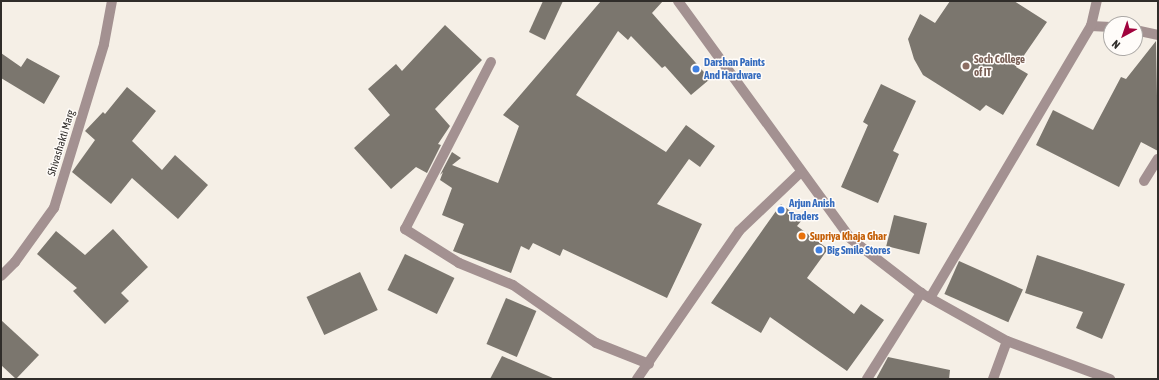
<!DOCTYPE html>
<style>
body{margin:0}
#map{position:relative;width:1159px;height:380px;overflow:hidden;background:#f5efe6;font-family:"Asap Condensed",sans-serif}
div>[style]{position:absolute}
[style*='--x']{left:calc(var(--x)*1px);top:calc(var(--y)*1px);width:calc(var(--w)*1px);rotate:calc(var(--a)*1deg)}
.building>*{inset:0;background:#7b766e;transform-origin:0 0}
.minor>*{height:10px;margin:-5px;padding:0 5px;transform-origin:5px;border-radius:5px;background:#a39191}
.dots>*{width:11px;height:11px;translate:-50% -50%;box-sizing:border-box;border:2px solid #fffcf9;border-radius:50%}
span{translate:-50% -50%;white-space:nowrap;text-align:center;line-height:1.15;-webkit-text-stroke:3px #fffcf9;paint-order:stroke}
.education-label{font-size:11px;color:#785e54;font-weight:700}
.left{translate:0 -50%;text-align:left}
.shop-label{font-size:11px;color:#366cbe;font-weight:700}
.street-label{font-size:11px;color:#302d2a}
.food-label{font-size:11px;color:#c56008;font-weight:700}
.frame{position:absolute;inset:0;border:2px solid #302d2a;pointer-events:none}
.north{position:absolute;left:1103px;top:16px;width:40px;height:40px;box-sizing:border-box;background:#fffcf9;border:1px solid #aca9a6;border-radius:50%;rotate:220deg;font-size:11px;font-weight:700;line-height:16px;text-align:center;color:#302d2a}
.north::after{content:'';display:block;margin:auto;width:14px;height:18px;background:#a1023c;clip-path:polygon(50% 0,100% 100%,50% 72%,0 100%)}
</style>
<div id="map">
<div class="building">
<div style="clip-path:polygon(543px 1px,563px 1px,545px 40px,529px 32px)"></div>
<div style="clip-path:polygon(601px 1px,663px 1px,652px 13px,710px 79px,691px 95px,665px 66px,662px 68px,631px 36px,628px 40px,618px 31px,576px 95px,666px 152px,686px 125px,715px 146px,700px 167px,689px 159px,657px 204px,702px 224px,667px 298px,563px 249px,560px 256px,533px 243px,529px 250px,521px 246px,511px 273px,453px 251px,464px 224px,442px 215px,452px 188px,440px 180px,443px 172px,440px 175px,452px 152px,461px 158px,452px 165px,498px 183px,519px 126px,503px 115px)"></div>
<div style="clip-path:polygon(950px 1px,1014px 1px,1047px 22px,1016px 67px,1028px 74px,1003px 115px,986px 105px,980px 111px,923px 75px,914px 59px,908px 39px,920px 14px,935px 23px)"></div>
<div style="clip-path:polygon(445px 25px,482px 60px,435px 109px,450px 126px,438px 144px,441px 145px,427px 173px,416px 167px,391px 189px,354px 148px,390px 115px,368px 89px,396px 64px,402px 71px)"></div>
<div style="clip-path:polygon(1156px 41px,1158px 151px,1141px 142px,1119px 187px,1036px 145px,1053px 110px,1093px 130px,1121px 77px,1126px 79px)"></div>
<div style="clip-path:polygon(1px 53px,21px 67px,27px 58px,60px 76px,44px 104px,1px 78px)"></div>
<div style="clip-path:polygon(881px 84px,916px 101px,893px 151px,899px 154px,878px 203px,841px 187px,868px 125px,863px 122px)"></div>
<div style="clip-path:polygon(127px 87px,156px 111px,132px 141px,162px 170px,175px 155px,208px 185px,178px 219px,132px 178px,111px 204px,72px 172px,95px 140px,85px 131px,103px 112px,105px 114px)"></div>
<div style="clip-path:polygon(781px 204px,802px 220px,797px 226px,828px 249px,807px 278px,854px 314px,861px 304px,884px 320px,847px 371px,770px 317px,761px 333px,711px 303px)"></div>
<div style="left:894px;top:215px;width:34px;height:32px;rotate:14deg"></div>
<div style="clip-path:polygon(113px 229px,148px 267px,121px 293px,129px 301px,105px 324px,73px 291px,77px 288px,37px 254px,56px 231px,85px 255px)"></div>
<div style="left:405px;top:254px;width:55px;height:40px;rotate:26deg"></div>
<div style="clip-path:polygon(1037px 255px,1125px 284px,1102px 339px,1076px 328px,1083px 312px,1025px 293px)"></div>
<div style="left:959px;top:261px;width:70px;height:36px;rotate:24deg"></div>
<div style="left:360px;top:272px;width:42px;height:59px;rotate:65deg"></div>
<div style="left:506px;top:298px;width:33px;height:50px;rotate:23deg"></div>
<div style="clip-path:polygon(1px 320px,39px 355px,16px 379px,1px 365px)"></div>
<div style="clip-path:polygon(502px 356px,555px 379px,490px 379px)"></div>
<div style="clip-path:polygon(888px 357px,950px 370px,949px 379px,876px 379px)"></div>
</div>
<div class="minor">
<div style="--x:678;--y:1;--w:294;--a:54"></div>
<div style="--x:851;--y:239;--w:88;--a:37.6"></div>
<div style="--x:921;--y:293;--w:98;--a:29.2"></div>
<div style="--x:1007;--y:341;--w:110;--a:20.3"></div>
<div style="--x:1091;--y:26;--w:20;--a:3"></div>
<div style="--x:1135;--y:30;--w:24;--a:12"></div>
<div style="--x:491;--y:62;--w:188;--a:117.2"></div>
<div style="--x:405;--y:229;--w:64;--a:32.2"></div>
<div style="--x:459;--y:263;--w:58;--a:22.2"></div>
<div style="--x:513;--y:285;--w:101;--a:34.9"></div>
<div style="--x:596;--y:343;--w:57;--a:21.6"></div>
<div style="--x:1144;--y:181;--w:26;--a:-58"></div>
<div style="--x:1;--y:276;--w:20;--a:-45"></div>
<div style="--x:15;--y:262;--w:67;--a:-54.2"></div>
<div style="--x:54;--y:208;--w:171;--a:-73"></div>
<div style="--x:104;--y:44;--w:44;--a:-79.5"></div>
<div style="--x:930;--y:298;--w:316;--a:-59.4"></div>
<div style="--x:1091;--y:26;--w:26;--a:-77"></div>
<div style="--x:637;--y:379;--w:180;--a:-55.4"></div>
<div style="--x:739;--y:231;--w:86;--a:-43.6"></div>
<div style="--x:867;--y:379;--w:102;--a:-57.9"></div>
<div style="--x:993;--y:379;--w:40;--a:-69.8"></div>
</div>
<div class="dots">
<div style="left:966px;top:66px;background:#8d6e63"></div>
<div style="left:696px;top:69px;background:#3f7fe0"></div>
<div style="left:781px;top:210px;background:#3f7fe0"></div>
<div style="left:802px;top:236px;background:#e8710a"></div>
<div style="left:819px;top:250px;background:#3f7fe0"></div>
</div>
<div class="education-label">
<span class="left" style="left:974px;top:66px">Soch College<br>of IT</span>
</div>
<div class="shop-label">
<span class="left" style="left:704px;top:69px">Darshan Paints<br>And Hardware</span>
<span class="left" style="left:789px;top:210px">Arjun Anish<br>Traders</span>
<span class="left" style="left:827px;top:250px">Big Smile Stores</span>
</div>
<div class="street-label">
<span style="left:61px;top:143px;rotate:-73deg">Shivashakti Marg</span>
</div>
<div class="food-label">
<span class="left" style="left:810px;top:236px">Supriya Khaja Ghar</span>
</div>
<div class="frame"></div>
<div class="north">N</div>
</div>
